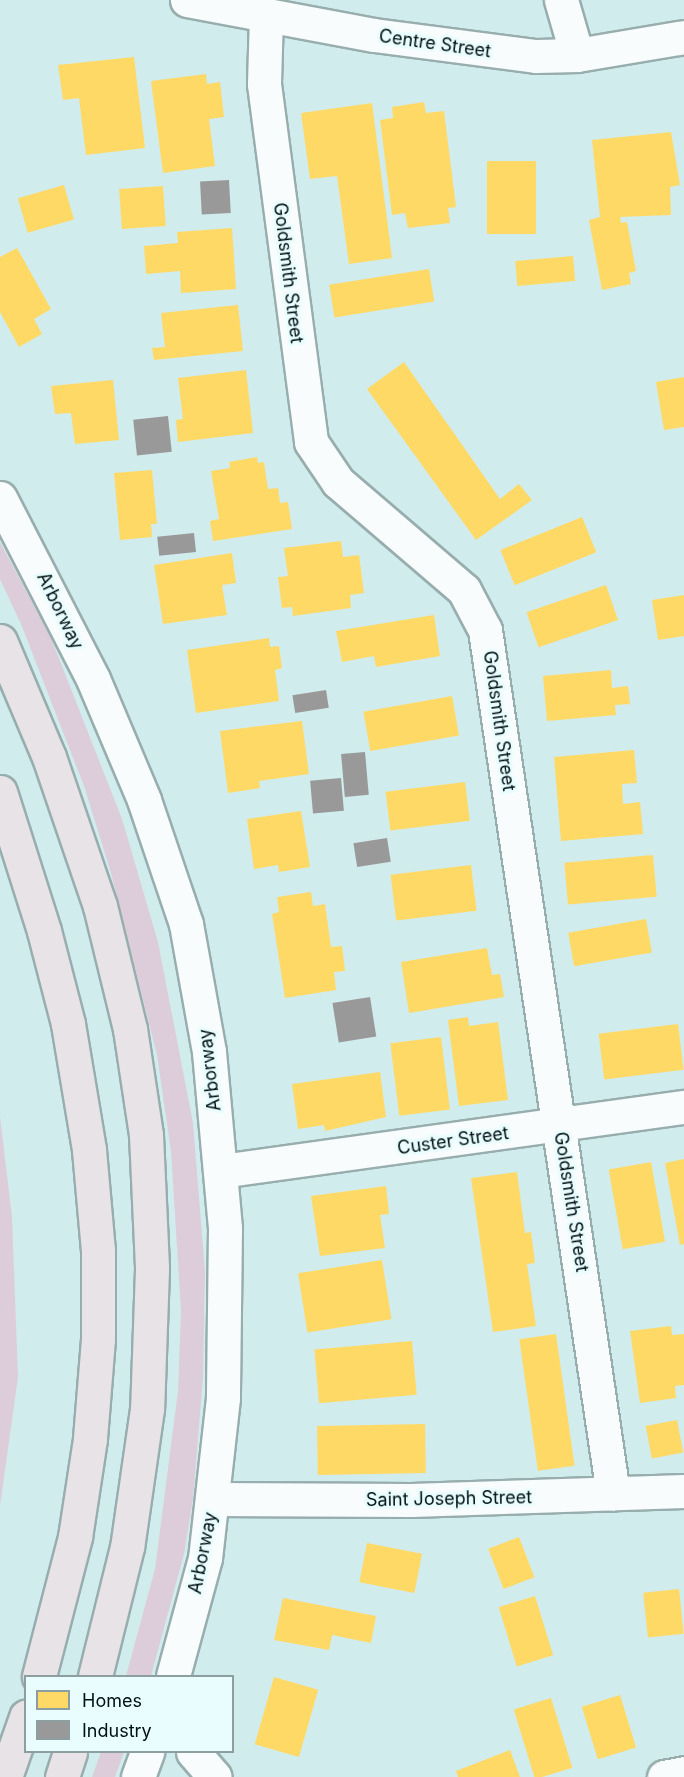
<!DOCTYPE html>
<style>
body{margin:0}
#map{position:relative;width:684px;height:1777px;overflow:hidden;background:#d1eced;font-family:Inter,sans-serif}
div>[style]{position:absolute}
[style*='--x']{left:calc(var(--x)*1px);top:calc(var(--y)*1px);width:calc(var(--w)*1px);rotate:calc(var(--a)*1deg)}
.green>*{inset:0;background:#ddcddb}
.homes>*{inset:0;background:#ffd966;transform-origin:0 0}
.industry>*{inset:0;background:#999;transform-origin:0 0}
.roads{filter:drop-shadow(2px 0 #98adae) drop-shadow(-2px 0 #98adae) drop-shadow(0 2px #98adae) drop-shadow(0 -2px #98adae)}
.street>*{height:33px;margin:-16.5px;padding:0 16.5px;transform-origin:16.5px;border-radius:16.5px;background:#f8fcfc}
.secondary>*{height:33px;margin:-16.5px;padding:0 16.5px;transform-origin:16.5px;border-radius:16.5px;background:#f8fcfc}
.highway>*{height:33px;margin:-16.5px;padding:0 16.5px;transform-origin:16.5px;border-radius:16.5px;background:#e7e3e7}
span{translate:-50% -50%;white-space:nowrap;text-align:center;line-height:1.15;-webkit-text-stroke:6px #eafdfe;paint-order:stroke}
.street-label{font-size:18px;color:#011012}
.legend{position:absolute;left:24px;top:1675px;width:210px;height:78px;box-sizing:border-box;background:#eafdfe;border:2px solid #8d9ea0;margin:0;padding:8px 10px;list-style:none;font-size:18px;color:#011012}
.legend li{display:flex;align-items:center;gap:12px;height:30px}
.legend b{width:30px;border:2px solid #8d9ea0}
</style>
<div id="map">
<div class="green">
<div style="clip-path:polygon(0 542px,51px 638px,122px 819px,158px 942px,193px 1123px,205px 1271px,203px 1378px,193px 1499px,184px 1554px,151px 1676px,126px 1676px,155px 1569px,178px 1391px,181px 1311px,171px 1151px,157px 1055px,111px 873px,84px 786px,21px 624px,0 579px)"></div>
<div style="clip-path:polygon(0 1117px,12px 1217px,18px 1377px,0 1506px)"></div>
<div style="clip-path:polygon(101px 1752px,124px 1752px,115px 1777px,92px 1777px)"></div>
</div>
<div class="homes">
<div style="clip-path:polygon(134px 57px,145px 148px,86px 155px,79px 98px,63px 100px,58px 65px)"></div>
<div style="clip-path:polygon(206px 74px,207px 84px,220px 82px,224px 117px,209px 119px,215px 166px,163px 173px,151px 81px)"></div>
<div style="clip-path:polygon(424px 102px,426px 113px,444px 111px,456px 207px,448px 208px,450px 223px,408px 228px,405px 213px,392px 215px,380px 120px,393px 118px,392px 107px)"></div>
<div style="clip-path:polygon(372px 103px,392px 258px,349px 264px,337px 176px,310px 179px,301px 113px)"></div>
<div style="clip-path:polygon(671px 132px,680px 185px,670px 187px,671px 215px,620px 217px,621px 223px,627px 222px,636px 271px,629px 273px,631px 284px,602px 290px,589px 220px,600px 217px,592px 140px)"></div>
<div style="left:487px;top:161px;width:49px;height:73px"></div>
<div style="left:64px;top:185px;width:36px;height:48px;rotate:74deg"></div>
<div style="left:163px;top:186px;width:40px;height:44px;rotate:86deg"></div>
<div style="clip-path:polygon(232px 228px,236px 289px,181px 293px,180px 271px,146px 274px,144px 246px,178px 243px,177px 232px)"></div>
<div style="clip-path:polygon(17px 248px,51px 309px,34px 319px,42px 334px,19px 347px,0 312px,0 257px)"></div>
<div style="left:573px;top:256px;width:25px;height:58px;rotate:85deg"></div>
<div style="left:429px;top:269px;width:33px;height:101px;rotate:81deg"></div>
<div style="clip-path:polygon(238px 305px,243px 351px,154px 360px,152px 348px,165px 347px,161px 313px)"></div>
<div style="clip-path:polygon(404px 362px,500px 499px,519px 484px,532px 500px,476px 540px,367px 389px)"></div>
<div style="clip-path:polygon(246px 370px,253px 433px,178px 442px,176px 420px,183px 419px,178px 378px)"></div>
<div style="clip-path:polygon(684px 377px,684px 427px,664px 430px,656px 382px)"></div>
<div style="clip-path:polygon(113px 380px,119px 440px,75px 444px,71px 413px,55px 414px,51px 386px)"></div>
<div style="clip-path:polygon(257px 457px,258px 463px,264px 462px,268px 489px,278px 488px,280px 503px,288px 502px,292px 529px,213px 541px,210px 521px,219px 519px,211px 471px,230px 468px,229px 462px)"></div>
<div style="clip-path:polygon(152px 470px,157px 524px,151px 524px,152px 537px,120px 540px,114px 473px)"></div>
<div style="left:582px;top:517px;width:38px;height:88px;rotate:68deg"></div>
<div style="clip-path:polygon(341px 541px,343px 557px,359px 555px,364px 593px,350px 595px,351px 608px,293px 616px,292px 607px,282px 608px,278px 577px,288px 576px,284px 548px)"></div>
<div style="clip-path:polygon(232px 553px,236px 583px,222px 585px,227px 615px,163px 624px,154px 565px)"></div>
<div style="left:606px;top:585px;width:37px;height:84px;rotate:71deg"></div>
<div style="clip-path:polygon(684px 595px,684px 636px,658px 640px,652px 600px)"></div>
<div style="clip-path:polygon(434px 615px,440px 656px,376px 667px,374px 656px,342px 662px,336px 631px)"></div>
<div style="clip-path:polygon(269px 638px,270px 647px,279px 646px,282px 668px,275px 670px,279px 701px,196px 713px,187px 650px)"></div>
<div style="clip-path:polygon(611px 670px,612px 688px,628px 686px,630px 704px,615px 705px,616px 715px,547px 721px,543px 676px)"></div>
<div style="left:452px;top:696px;width:40px;height:90px;rotate:80deg"></div>
<div style="clip-path:polygon(302px 721px,309px 774px,259px 781px,260px 788px,228px 793px,220px 731px)"></div>
<div style="clip-path:polygon(634px 750px,637px 783px,622px 784px,623px 804px,640px 802px,643px 834px,561px 841px,554px 757px)"></div>
<div style="left:465px;top:782px;width:39px;height:80px;rotate:83deg"></div>
<div style="clip-path:polygon(301px 811px,310px 867px,279px 872px,278px 865px,254px 869px,247px 819px)"></div>
<div style="left:653px;top:855px;width:42px;height:89px;rotate:85deg"></div>
<div style="left:471px;top:865px;width:46px;height:81px;rotate:83deg"></div>
<div style="clip-path:polygon(311px 892px,313px 906px,325px 904px,331px 947px,342px 946px,345px 971px,334px 972px,336px 990px,285px 998px,272px 914px,279px 912px,277px 897px)"></div>
<div style="left:646px;top:919px;width:34px;height:79px;rotate:80deg"></div>
<div style="clip-path:polygon(487px 948px,492px 975px,500px 974px,504px 997px,409px 1013px,401px 962px)"></div>
<div style="clip-path:polygon(468px 1017px,469px 1026px,498px 1022px,508px 1100px,459px 1106px,448px 1020px)"></div>
<div style="left:678px;top:1024px;width:46px;height:80px;rotate:83deg"></div>
<div style="left:441px;top:1037px;width:73px;height:51px;rotate:83deg"></div>
<div style="clip-path:polygon(380px 1072px,386px 1117px,325px 1131px,324px 1125px,298px 1129px,292px 1084px)"></div>
<div style="clip-path:polygon(684px 1159px,684px 1244px,680px 1245px,665px 1163px)"></div>
<div style="left:651px;top:1162px;width:81px;height:43px;rotate:80deg"></div>
<div style="clip-path:polygon(517px 1172px,525px 1233px,531px 1232px,535px 1263px,527px 1264px,536px 1326px,493px 1332px,471px 1178px)"></div>
<div style="clip-path:polygon(386px 1186px,389px 1214px,380px 1215px,385px 1248px,320px 1256px,311px 1196px)"></div>
<div style="left:382px;top:1260px;width:60px;height:85px;rotate:81deg"></div>
<div style="clip-path:polygon(671px 1326px,672px 1335px,684px 1334px,684px 1385px,675px 1386px,676px 1398px,640px 1403px,630px 1331px)"></div>
<div style="left:556px;top:1334px;width:133px;height:37px;rotate:82deg"></div>
<div style="left:412px;top:1341px;width:54px;height:98px;rotate:85deg"></div>
<div style="left:677px;top:1420px;width:33px;height:32px;rotate:79deg"></div>
<div style="left:425px;top:1424px;width:49px;height:108px;rotate:89deg"></div>
<div style="left:519px;top:1537px;width:43px;height:33px;rotate:69deg"></div>
<div style="left:367px;top:1543px;width:56px;height:40px;rotate:11deg"></div>
<div style="left:679px;top:1589px;width:45px;height:36px;rotate:84deg"></div>
<div style="left:535px;top:1596px;width:62px;height:38px;rotate:73deg"></div>
<div style="clip-path:polygon(283px 1598px,376px 1616px,371px 1643px,332px 1635px,329px 1650px,274px 1640px)"></div>
<div style="left:274px;top:1677px;width:46px;height:70px;rotate:16deg"></div>
<div style="left:620px;top:1695px;width:55px;height:40px;rotate:73deg"></div>
<div style="left:551px;top:1698px;width:73px;height:39px;rotate:73deg"></div>
<div style="clip-path:polygon(510px 1750px,520px 1777px,458px 1777px,456px 1771px)"></div>
</div>
<div class="industry">
<div style="left:229px;top:180px;width:33px;height:29px;rotate:87deg"></div>
<div style="left:168px;top:416px;width:36px;height:35px;rotate:84deg"></div>
<div style="left:194px;top:533px;width:19px;height:37px;rotate:84deg"></div>
<div style="left:326px;top:690px;width:18px;height:34px;rotate:81deg"></div>
<div style="left:365px;top:752px;width:43px;height:24px;rotate:85deg"></div>
<div style="left:341px;top:778px;width:33px;height:31px;rotate:85deg"></div>
<div style="left:387px;top:838px;width:24px;height:34px;rotate:81deg"></div>
<div style="left:370px;top:997px;width:40px;height:38px;rotate:81deg"></div>
</div>
<div class="roads">
<div class="street">
<div style="--x:561;--y:0;--w:57;--a:73.8"></div>
<div style="--x:266;--y:15;--w:69;--a:91.7"></div>
<div style="--x:264;--y:84;--w:361;--a:82.5"></div>
<div style="--x:311;--y:442;--w:48;--a:56"></div>
<div style="--x:338;--y:482;--w:166;--a:40.6"></div>
<div style="--x:464;--y:590;--w:45;--a:62.3"></div>
<div style="--x:485;--y:630;--w:873;--a:81.57"></div>
<div style="--x:0;--y:498;--w:203;--a:62.8"></div>
<div style="--x:93;--y:679;--w:131;--a:67.1"></div>
<div style="--x:144;--y:800;--w:131;--a:71.3"></div>
<div style="--x:186;--y:924;--w:130;--a:79.8"></div>
<div style="--x:209;--y:1052;--w:177;--a:84.8"></div>
<div style="--x:225;--y:1228;--w:170;--a:90.7"></div>
<div style="--x:223;--y:1398;--w:161;--a:96.4"></div>
<div style="--x:205;--y:1558;--w:122;--a:105.2"></div>
<div style="--x:221;--y:1171;--w:467;--a:-7.9"></div>
<div style="--x:214;--y:1499;--w:197;--a:0.3"></div>
<div style="--x:411;--y:1500;--w:273;--a:-1.9"></div>
<div style="--x:193;--y:1752;--w:33;--a:49"></div>
<div style="--x:138;--y:1777;--w:27;--a:-70"></div>
<div style="--x:664;--y:1777;--w:20;--a:-11"></div>
</div>
<div class="secondary">
<div style="--x:187;--y:0;--w:190;--a:10.6"></div>
<div style="--x:374;--y:35;--w:163;--a:7.4"></div>
<div style="--x:536;--y:56;--w:41;--a:-1.4"></div>
<div style="--x:577;--y:55;--w:109;--a:-9.5"></div>
</div>
<div class="highway">
<div style="--x:0;--y:641;--w:126;--a:67.1"></div>
<div style="--x:49;--y:757;--w:157;--a:71.1"></div>
<div style="--x:100;--y:906;--w:127;--a:76.3"></div>
<div style="--x:130;--y:1029;--w:107;--a:81.4"></div>
<div style="--x:146;--y:1135;--w:134;--a:87.4"></div>
<div style="--x:152;--y:1269;--w:140;--a:92"></div>
<div style="--x:147;--y:1409;--w:139;--a:98.2"></div>
<div style="--x:127;--y:1547;--w:133;--a:103.9"></div>
<div style="--x:0;--y:792;--w:146;--a:72.4"></div>
<div style="--x:44;--y:931;--w:96;--a:75.5"></div>
<div style="--x:68;--y:1024;--w:128;--a:80.5"></div>
<div style="--x:89;--y:1150;--w:100;--a:84.9"></div>
<div style="--x:98;--y:1250;--w:89;--a:90"></div>
<div style="--x:98;--y:1339;--w:100;--a:94.6"></div>
<div style="--x:90;--y:1439;--w:99;--a:98.7"></div>
<div style="--x:75;--y:1537;--w:144;--a:104.5"></div>
<div style="--x:5;--y:1777;--w:64;--a:-70.7"></div>
<div style="--x:62;--y:1777;--w:26;--a:-72"></div>
</div>
</div>
<div class="street-label">
<span style="left:435px;top:44px;rotate:8deg">Centre Street</span>
<span style="left:288px;top:273px;rotate:83deg">Goldsmith Street</span>
<span style="left:60px;top:611px;rotate:64deg">Arborway</span>
<span style="left:499px;top:721px;rotate:82deg">Goldsmith Street</span>
<span style="left:210px;top:1070px;rotate:-97deg">Arborway</span>
<span style="left:453px;top:1141px;rotate:-8deg">Custer Street</span>
<span style="left:571px;top:1202px;rotate:81deg">Goldsmith Street</span>
<span style="left:449px;top:1499px;rotate:-1deg">Saint Joseph Street</span>
<span style="left:203px;top:1553px;rotate:-79deg">Arborway</span>
</div>
<ul class="legend">
<li><b style="height:16px;background:#ffd966"></b>Homes</li>
<li><b style="height:16px;background:#999"></b>Industry</li>
</ul>
</div>
